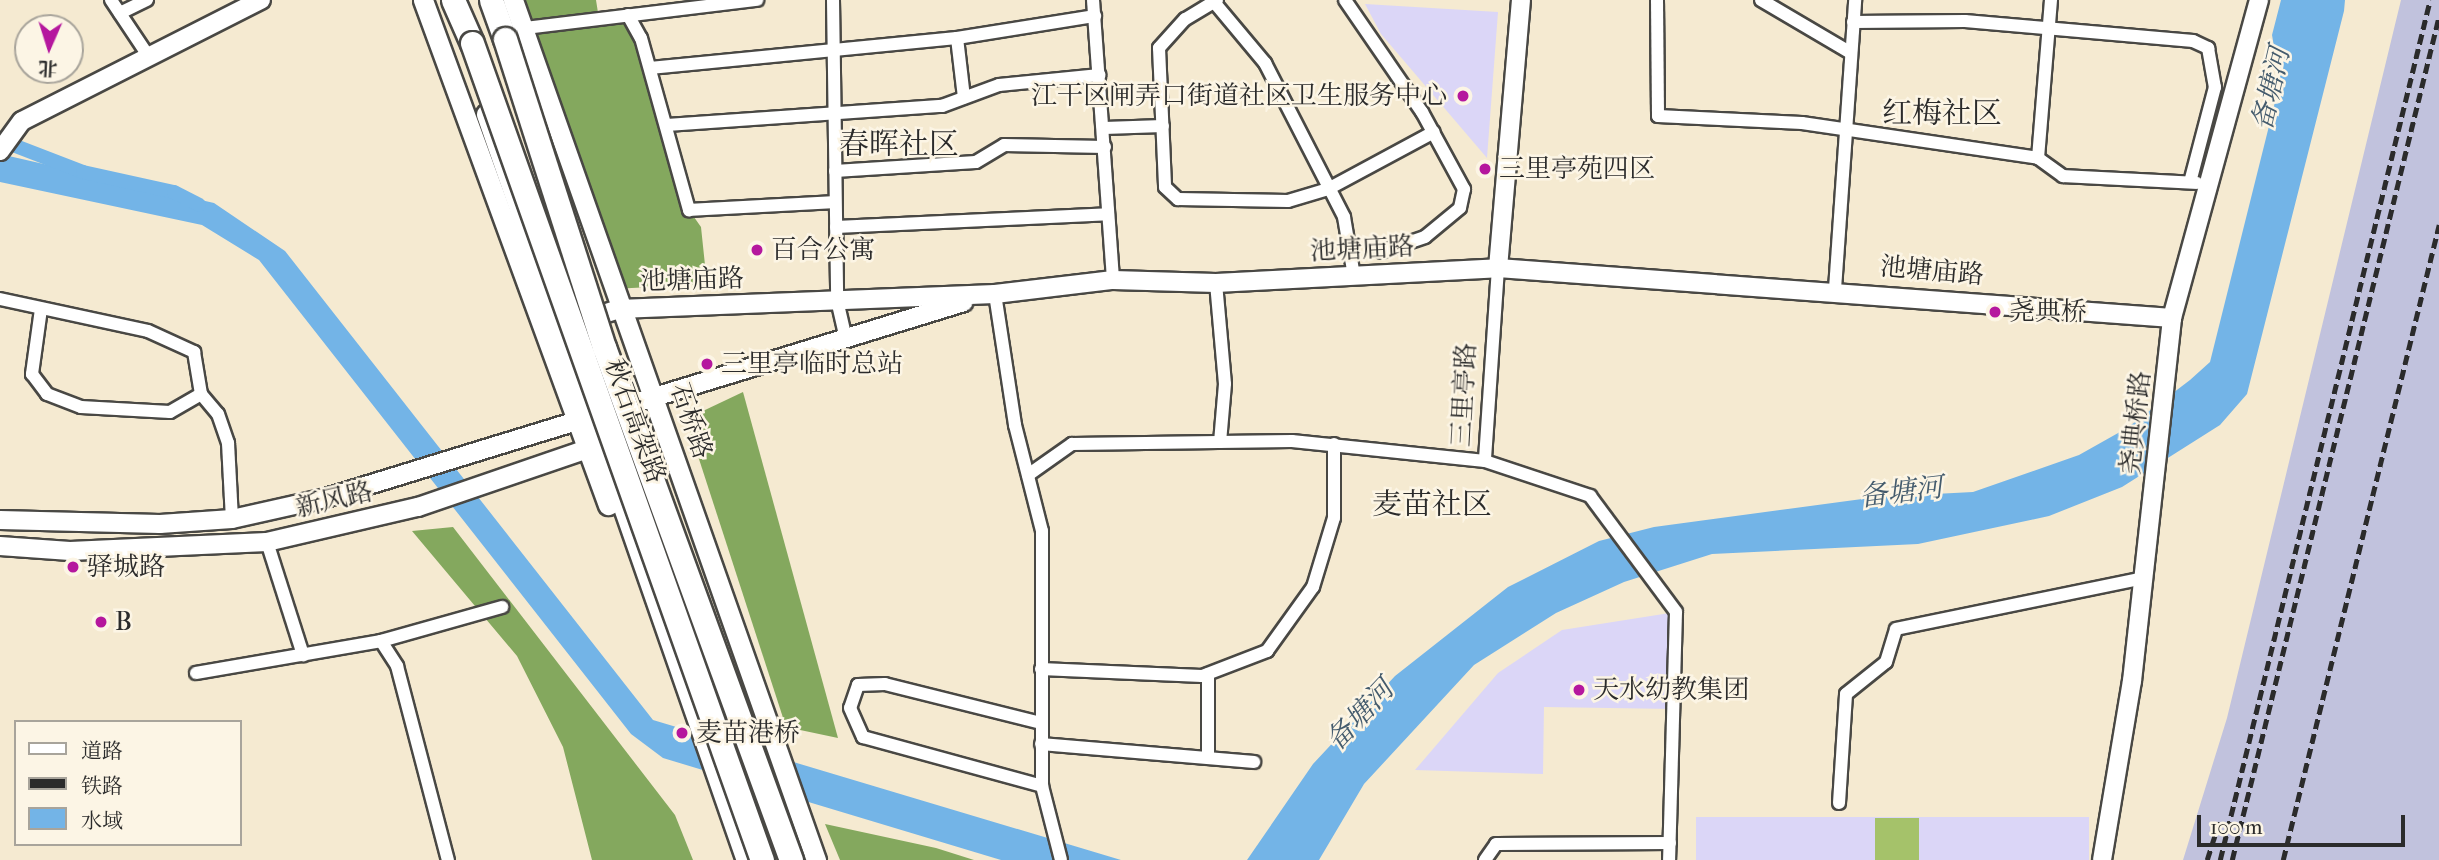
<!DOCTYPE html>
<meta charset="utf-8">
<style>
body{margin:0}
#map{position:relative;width:2439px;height:860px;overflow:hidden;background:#f5ead1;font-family:"IM FELL French Canon","Noto Serif SC",serif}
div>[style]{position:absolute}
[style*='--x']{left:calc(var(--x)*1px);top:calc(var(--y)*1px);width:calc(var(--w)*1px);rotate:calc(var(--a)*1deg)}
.built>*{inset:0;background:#dbd6f7;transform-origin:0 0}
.industrial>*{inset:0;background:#c1c2dd}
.green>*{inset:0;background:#a5c26a;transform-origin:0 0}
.forest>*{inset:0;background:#84a85e}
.water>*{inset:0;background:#73b4e7}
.canal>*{height:14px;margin:-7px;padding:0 7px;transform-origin:7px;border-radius:7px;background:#73b4e7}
.roads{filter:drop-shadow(2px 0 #494844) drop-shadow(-2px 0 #494844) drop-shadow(0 2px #494844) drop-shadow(0 -2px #494844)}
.street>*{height:12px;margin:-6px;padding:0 6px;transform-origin:6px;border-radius:6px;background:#fff}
.secondary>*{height:18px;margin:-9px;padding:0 9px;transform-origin:9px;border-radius:9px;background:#fff}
.primary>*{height:19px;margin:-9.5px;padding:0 9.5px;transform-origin:9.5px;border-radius:9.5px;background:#fff}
.highway>*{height:23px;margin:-11.5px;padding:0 11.5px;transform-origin:11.5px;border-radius:11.5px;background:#fff}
.rail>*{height:4.5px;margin-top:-2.25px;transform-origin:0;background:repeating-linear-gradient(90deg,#2b2b2b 0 10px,transparent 0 15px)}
.bridges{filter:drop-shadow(2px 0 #494844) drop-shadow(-2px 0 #494844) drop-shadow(0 2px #494844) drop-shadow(0 -2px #494844)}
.highway-bridge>*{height:23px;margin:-11.5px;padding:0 11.5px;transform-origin:11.5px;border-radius:11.5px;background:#fff}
.dots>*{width:19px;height:19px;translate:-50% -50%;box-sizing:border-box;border:4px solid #fcf5e5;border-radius:50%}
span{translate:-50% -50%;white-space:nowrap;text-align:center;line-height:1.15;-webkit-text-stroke:5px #fcf5e5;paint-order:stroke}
.poi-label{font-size:26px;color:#2b2b2b}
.right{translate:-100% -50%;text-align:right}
.left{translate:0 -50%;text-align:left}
.street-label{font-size:26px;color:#2b2b2b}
.water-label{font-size:28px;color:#445b6d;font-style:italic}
.quarter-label{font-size:30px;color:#2b2b2b}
.legend{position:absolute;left:14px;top:720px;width:228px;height:126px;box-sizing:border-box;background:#fcf5e5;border:2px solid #a8a49b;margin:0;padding:9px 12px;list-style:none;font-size:21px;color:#2b2b2b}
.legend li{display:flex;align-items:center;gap:14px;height:35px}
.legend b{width:35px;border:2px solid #a8a49b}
.north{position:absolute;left:14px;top:14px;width:70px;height:70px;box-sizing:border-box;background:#fcf5e5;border:2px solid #a8a49b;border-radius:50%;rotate:183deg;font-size:19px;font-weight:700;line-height:28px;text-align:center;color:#2b2b2b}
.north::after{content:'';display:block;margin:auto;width:24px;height:32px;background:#b5179e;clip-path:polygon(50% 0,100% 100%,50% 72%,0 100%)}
.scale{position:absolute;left:2197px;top:815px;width:208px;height:32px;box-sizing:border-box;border:4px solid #2b2b2b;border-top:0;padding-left:9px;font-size:21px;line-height:24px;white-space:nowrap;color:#2b2b2b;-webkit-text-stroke:5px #fcf5e5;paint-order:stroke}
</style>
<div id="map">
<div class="built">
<div style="clip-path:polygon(1365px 4px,1498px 12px,1487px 158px,1381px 34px)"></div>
<div style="clip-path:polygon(1676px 612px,1674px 709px,1544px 707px,1543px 774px,1415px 770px,1498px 673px,1562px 630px)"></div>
<div style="left:1696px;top:817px;width:393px;height:44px"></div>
</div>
<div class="industrial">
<div style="clip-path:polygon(2401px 0,2439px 0,2439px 860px,2183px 860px,2227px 718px)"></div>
</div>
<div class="green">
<div style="left:1875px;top:818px;width:44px;height:42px"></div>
</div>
<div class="forest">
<div style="clip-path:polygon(515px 0,596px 0,599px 19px,628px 15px,689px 210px,701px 227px,707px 284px,613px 289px)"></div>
<div style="clip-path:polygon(743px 392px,838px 738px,786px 727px,686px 419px)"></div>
<div style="clip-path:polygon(453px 527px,675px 815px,693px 860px,592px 860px,563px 747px,517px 656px,412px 531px)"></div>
<div style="clip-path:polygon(825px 824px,936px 848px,974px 860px,840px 860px)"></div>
</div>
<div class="water">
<div style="clip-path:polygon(2281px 0,2345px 0,2344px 11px,2247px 394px,2220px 425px,2122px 487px,2049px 516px,1918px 544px,1712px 554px,1624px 582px,1556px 613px,1474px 665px,1364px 784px,1319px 860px,1247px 860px,1313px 764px,1395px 676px,1508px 587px,1599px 541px,1654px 527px,1877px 497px,1973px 492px,2079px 455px,2127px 428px,2190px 380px,2210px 362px,2280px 82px,2272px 35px)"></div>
<div style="clip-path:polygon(0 154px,214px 203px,285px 251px,653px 720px,1121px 860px,1001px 860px,663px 758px,631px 734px,259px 260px,202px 225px,0 182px)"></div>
</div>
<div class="canal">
<div style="--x:0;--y:140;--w:89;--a:21.1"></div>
<div style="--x:83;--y:172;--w:93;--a:12.4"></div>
<div style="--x:174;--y:192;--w:28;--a:27"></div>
</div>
<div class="roads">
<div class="street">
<div style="--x:111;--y:0;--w:69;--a:56.3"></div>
<div style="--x:833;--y:0;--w:300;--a:89.2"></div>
<div style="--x:837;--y:300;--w:36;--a:77"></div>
<div style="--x:1093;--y:0;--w:281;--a:85.9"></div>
<div style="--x:1217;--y:0;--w:37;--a:149"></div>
<div style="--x:1185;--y:19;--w:39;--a:132"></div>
<div style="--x:1159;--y:48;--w:139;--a:87.5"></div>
<div style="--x:1165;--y:187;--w:18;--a:43"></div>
<div style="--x:1178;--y:199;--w:110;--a:1"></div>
<div style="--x:1288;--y:201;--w:42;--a:-16.7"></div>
<div style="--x:1328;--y:189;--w:120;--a:-28.3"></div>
<div style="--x:1345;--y:0;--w:136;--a:55.5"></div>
<div style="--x:1422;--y:112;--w:88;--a:61.4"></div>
<div style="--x:1464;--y:189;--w:19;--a:102"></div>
<div style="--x:1460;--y:208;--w:45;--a:140.4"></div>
<div style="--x:1425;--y:237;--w:46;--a:161.2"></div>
<div style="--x:1657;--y:0;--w:116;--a:89.5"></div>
<div style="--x:1658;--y:116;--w:144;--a:2.8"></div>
<div style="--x:1802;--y:123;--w:239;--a:8.4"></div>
<div style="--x:2038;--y:158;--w:159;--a:-85.3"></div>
<div style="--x:1761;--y:0;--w:104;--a:30.5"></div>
<div style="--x:1214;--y:2;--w:80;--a:50.1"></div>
<div style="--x:1265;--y:63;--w:173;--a:62.8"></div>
<div style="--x:1344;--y:217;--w:60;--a:80.4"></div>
<div style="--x:120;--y:13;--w:30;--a:-26"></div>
<div style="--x:628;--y:15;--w:26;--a:61"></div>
<div style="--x:641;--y:38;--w:179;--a:74.4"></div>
<div style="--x:689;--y:210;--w:146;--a:-3.1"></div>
<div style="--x:1853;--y:22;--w:112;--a:-0.5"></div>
<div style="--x:1965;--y:21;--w:229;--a:5"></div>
<div style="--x:2193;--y:41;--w:17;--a:25"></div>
<div style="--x:2208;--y:48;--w:40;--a:80"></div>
<div style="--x:2215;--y:87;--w:98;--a:104.7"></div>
<div style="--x:525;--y:28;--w:234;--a:-6.9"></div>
<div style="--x:957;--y:38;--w:60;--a:83.3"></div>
<div style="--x:650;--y:68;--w:308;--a:-5.6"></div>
<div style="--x:957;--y:38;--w:140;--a:-9.1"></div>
<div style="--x:667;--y:125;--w:276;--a:-4"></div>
<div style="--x:942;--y:106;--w:61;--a:-20.2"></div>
<div style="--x:999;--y:85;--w:101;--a:-5.7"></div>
<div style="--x:1104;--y:128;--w:59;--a:-1.9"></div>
<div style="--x:2038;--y:158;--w:31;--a:36"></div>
<div style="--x:2063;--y:176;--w:134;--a:3"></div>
<div style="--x:835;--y:171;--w:141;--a:-3.7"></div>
<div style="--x:976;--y:162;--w:33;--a:-31"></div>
<div style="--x:1004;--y:145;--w:101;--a:1.1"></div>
<div style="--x:836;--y:227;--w:272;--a:-2.7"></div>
<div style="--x:1498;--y:268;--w:193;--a:93.9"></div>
<div style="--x:1485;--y:461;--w:111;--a:18.4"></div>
<div style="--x:1590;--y:496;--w:144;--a:53.4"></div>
<div style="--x:1676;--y:612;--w:248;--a:91.6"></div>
<div style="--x:1216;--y:283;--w:101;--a:84.9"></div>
<div style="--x:1225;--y:384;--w:58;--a:94.9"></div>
<div style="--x:1835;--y:289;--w:290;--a:-86"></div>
<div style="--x:995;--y:294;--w:133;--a:81.3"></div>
<div style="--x:1015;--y:425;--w:109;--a:75.7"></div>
<div style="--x:1042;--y:531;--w:255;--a:90"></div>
<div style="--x:1042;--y:786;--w:76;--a:75.6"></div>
<div style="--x:0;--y:299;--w:151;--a:12.2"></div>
<div style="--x:148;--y:331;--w:51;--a:24.5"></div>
<div style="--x:194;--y:352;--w:43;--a:80.5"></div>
<div style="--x:201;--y:394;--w:26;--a:50"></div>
<div style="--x:218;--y:414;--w:31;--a:71"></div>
<div style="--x:228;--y:443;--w:76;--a:87"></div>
<div style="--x:41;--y:309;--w:66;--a:97.9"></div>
<div style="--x:32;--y:374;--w:25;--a:53"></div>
<div style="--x:47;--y:394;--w:36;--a:21"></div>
<div style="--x:81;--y:407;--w:89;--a:3.2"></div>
<div style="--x:170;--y:412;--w:36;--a:-30"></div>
<div style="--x:1028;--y:475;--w:54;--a:-35.2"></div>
<div style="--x:1072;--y:444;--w:220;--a:-0.8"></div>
<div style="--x:1292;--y:441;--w:194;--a:5.9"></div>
<div style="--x:267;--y:542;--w:119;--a:72.3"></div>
<div style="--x:381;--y:641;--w:30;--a:57"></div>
<div style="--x:397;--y:666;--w:201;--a:75.3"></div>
<div style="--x:1041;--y:669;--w:161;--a:2.5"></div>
<div style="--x:1202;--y:676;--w:70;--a:-21"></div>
<div style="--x:1267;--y:651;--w:79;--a:-54.3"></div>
<div style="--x:1313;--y:587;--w:72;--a:-73.1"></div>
<div style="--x:1334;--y:518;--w:74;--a:-90"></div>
<div style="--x:196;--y:673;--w:188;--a:-9.8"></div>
<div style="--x:381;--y:641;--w:126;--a:-15.7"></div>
<div style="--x:1208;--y:674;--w:81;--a:90"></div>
<div style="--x:1041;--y:723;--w:161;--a:-166"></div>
<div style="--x:885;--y:684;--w:27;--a:178"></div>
<div style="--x:858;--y:685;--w:24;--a:109"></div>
<div style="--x:850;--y:708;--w:32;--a:66"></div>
<div style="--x:863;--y:737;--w:186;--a:15.3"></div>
<div style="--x:1041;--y:744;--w:214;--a:4.8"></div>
<div style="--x:1839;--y:803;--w:109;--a:-86.3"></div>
<div style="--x:1846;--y:694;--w:51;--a:-38.7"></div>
<div style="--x:1886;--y:662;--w:34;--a:-73"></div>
<div style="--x:1896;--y:629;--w:254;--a:-11.6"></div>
<div style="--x:1485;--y:860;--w:19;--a:-55"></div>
<div style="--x:1496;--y:844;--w:174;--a:-0.3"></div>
</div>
<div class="secondary">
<div style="--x:0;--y:151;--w:37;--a:-54"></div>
<div style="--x:22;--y:121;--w:268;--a:-26.9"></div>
<div style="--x:1498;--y:268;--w:269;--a:-85.1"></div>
<div style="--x:585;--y:320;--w:36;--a:-18"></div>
<div style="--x:619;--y:309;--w:376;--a:-2.3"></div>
<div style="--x:995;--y:294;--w:119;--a:-6.8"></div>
<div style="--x:1113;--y:280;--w:103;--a:1.7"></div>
<div style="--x:1216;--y:283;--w:282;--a:-3"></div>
<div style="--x:1498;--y:268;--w:676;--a:4.24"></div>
<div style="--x:0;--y:520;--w:160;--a:1.4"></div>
<div style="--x:160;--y:524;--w:72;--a:-4"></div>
<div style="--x:232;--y:519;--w:96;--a:-12.6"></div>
<div style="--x:326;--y:498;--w:667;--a:-17.08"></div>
<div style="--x:0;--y:546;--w:70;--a:4.1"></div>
<div style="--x:70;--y:551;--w:197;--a:-2.6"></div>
<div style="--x:267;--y:542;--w:155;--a:-13.1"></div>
<div style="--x:418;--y:507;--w:191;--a:-18.9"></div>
<div style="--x:2102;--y:860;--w:181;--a:-80.5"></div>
<div style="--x:2132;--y:681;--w:365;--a:-83.7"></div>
<div style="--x:2172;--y:318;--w:330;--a:-74.7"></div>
</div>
<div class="primary">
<div style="--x:423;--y:0;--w:538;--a:69.88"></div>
<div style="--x:513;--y:0;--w:912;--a:70.59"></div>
<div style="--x:486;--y:114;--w:790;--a:70.79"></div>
</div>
<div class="highway">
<div style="--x:453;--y:0;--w:47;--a:66.2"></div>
<div style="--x:491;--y:0;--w:41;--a:70.3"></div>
</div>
</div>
<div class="rail">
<div style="--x:2207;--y:860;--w:43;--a:-72.4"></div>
<div style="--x:2220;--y:860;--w:885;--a:-76.28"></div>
<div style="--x:2232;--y:860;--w:869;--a:-76.22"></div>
<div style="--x:2283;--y:860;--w:654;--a:-76.2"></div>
</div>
<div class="bridges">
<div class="highway-bridge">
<div style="--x:505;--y:39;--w:324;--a:72.2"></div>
<div style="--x:604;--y:347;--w:546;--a:69.97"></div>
<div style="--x:472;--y:43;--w:867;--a:70.46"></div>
</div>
</div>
<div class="dots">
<div style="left:1463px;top:96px;background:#b5179e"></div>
<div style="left:1485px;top:169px;background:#b5179e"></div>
<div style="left:757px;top:250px;background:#b5179e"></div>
<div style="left:1995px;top:312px;background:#b5179e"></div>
<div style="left:707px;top:364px;background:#b5179e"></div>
<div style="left:73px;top:567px;background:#b5179e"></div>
<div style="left:101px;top:622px;background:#b5179e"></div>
<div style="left:1579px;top:690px;background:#b5179e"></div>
<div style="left:682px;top:733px;background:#b5179e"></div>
</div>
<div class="poi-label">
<span class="right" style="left:1447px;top:96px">江干区闸弄口街道社区卫生服务中心</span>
<span class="left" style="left:1499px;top:169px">三里亭苑四区</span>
<span class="left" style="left:771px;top:250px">百合公寓</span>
<span class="left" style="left:2009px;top:312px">尧典桥</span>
<span class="left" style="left:721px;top:364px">三里亭临时总站</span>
<span class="left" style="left:87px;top:567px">驿城路</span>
<span class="left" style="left:115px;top:622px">B</span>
<span class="left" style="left:1593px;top:690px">天水幼教集团</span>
<span class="left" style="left:696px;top:733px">麦苗港桥</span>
</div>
<div class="street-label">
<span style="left:1362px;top:249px;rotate:-3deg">池塘庙路</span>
<span style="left:1932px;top:271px;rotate:5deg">池塘庙路</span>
<span style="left:692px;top:280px;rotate:-2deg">池塘庙路</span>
<span style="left:1464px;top:395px;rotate:-87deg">三里亭路</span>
<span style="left:635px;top:421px;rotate:70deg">秋石高架路</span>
<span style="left:691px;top:421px;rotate:71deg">石桥路</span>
<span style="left:2136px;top:423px;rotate:-84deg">尧典桥路</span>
<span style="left:334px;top:500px;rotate:-13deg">新风路</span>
</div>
<div class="water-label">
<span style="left:2271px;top:89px;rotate:-77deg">备塘河</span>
<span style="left:1901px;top:492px;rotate:-7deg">备塘河</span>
<span style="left:1360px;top:715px;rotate:-47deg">备塘河</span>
</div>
<div class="quarter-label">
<span style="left:1942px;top:114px">红梅社区</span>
<span style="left:899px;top:145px">春晖社区</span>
<span style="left:1432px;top:505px">麦苗社区</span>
</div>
<ul class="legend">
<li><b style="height:9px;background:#fff"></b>道路</li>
<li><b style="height:9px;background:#2b2b2b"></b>铁路</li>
<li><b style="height:19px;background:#73b4e7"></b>水域</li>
</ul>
<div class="north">北</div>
<div class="scale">100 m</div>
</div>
